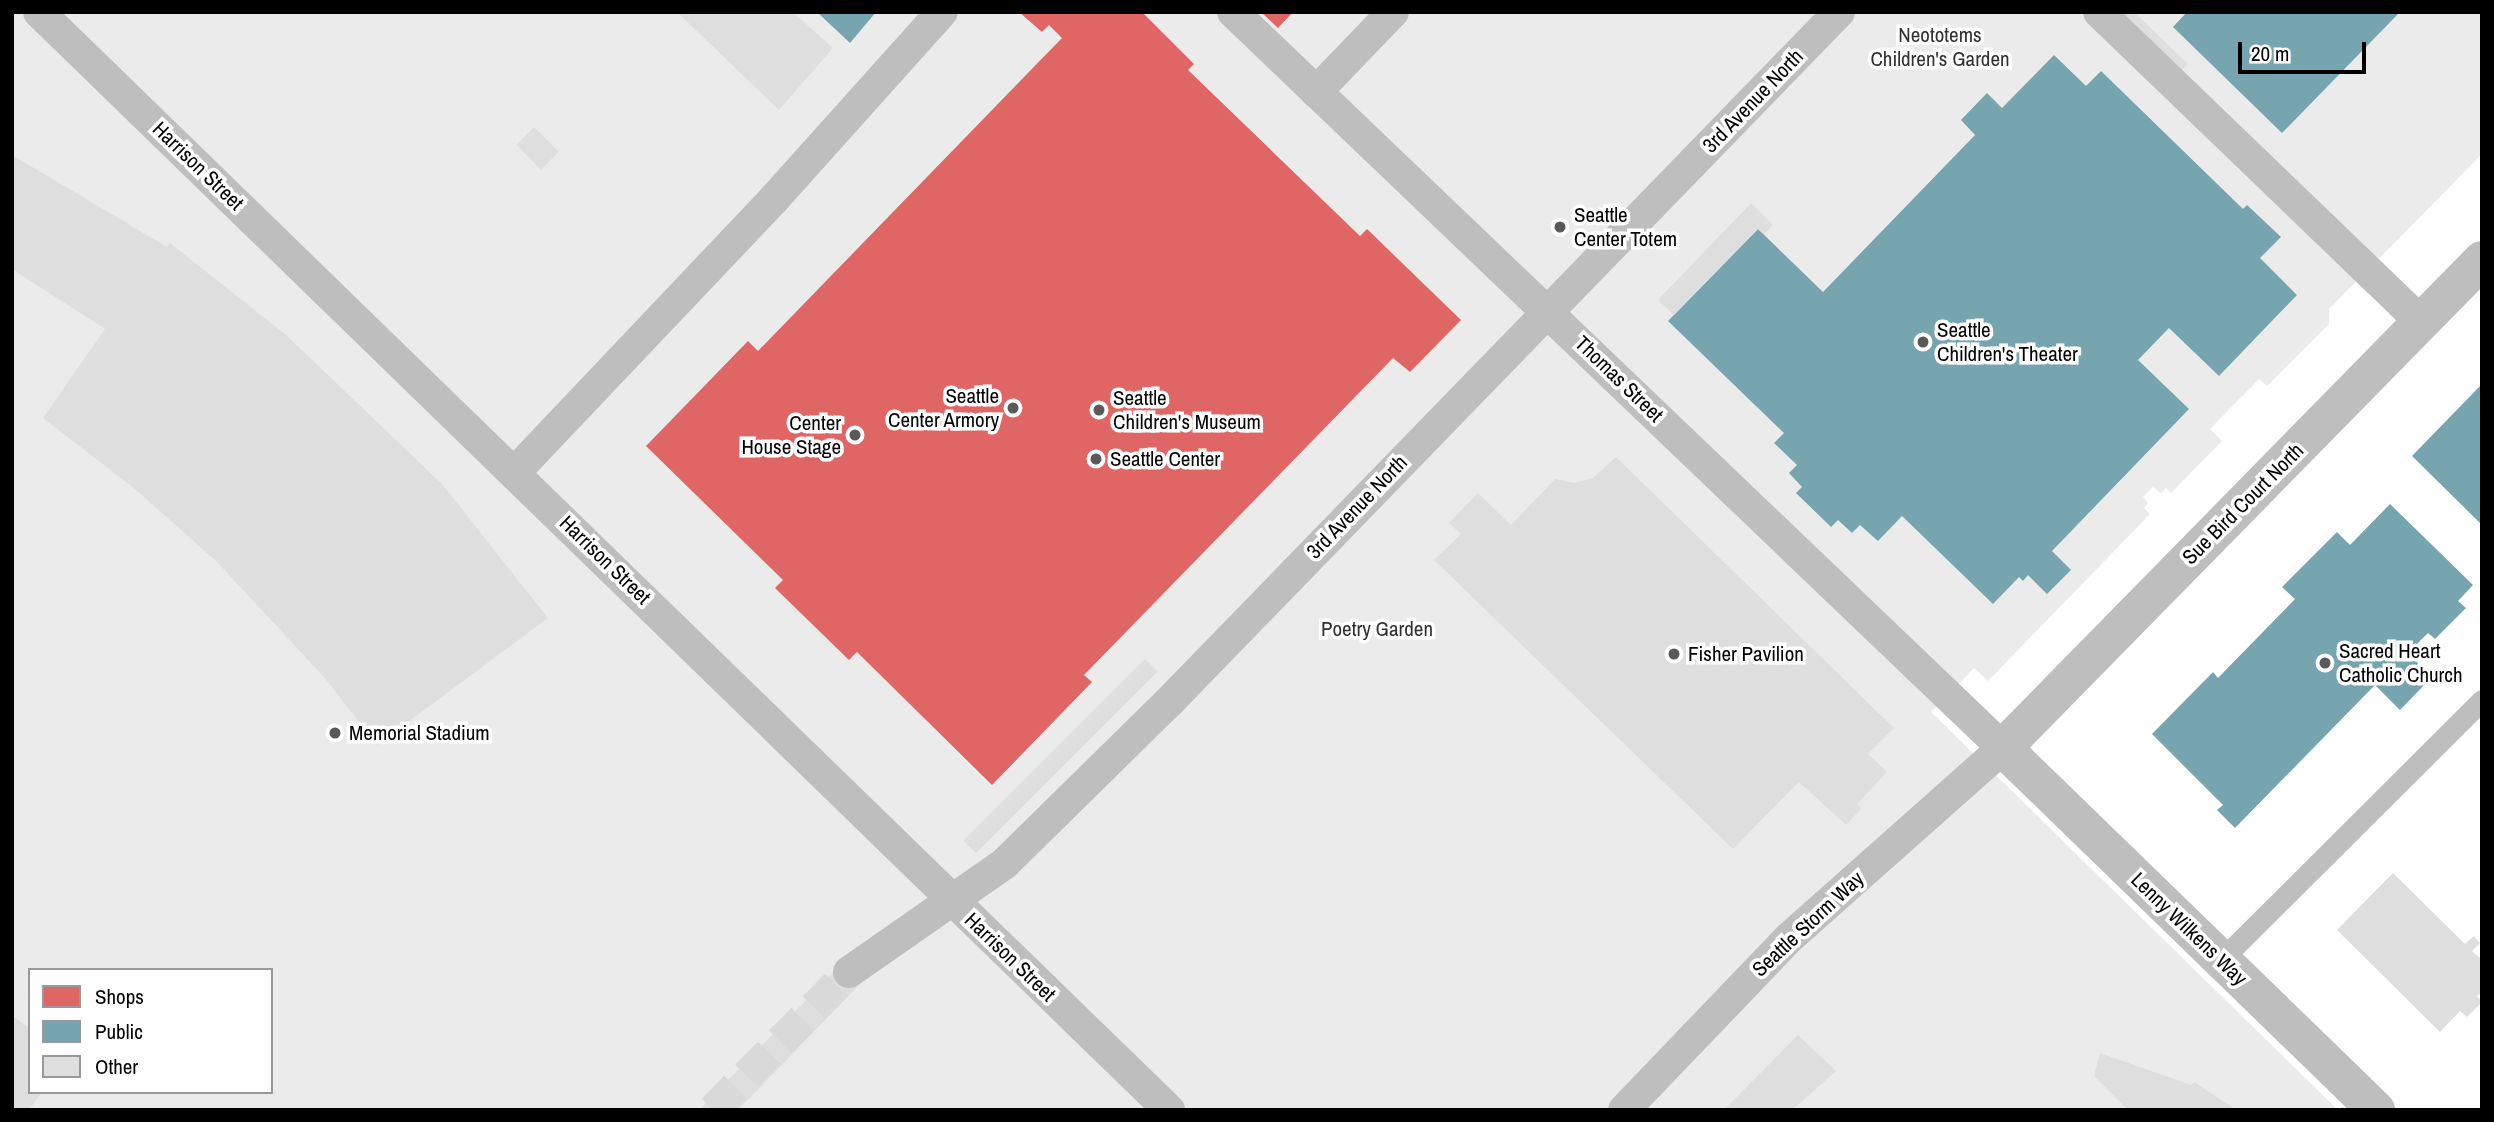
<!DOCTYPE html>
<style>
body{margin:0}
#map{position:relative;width:2494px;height:1122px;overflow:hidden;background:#fff;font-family:"Archivo Narrow",sans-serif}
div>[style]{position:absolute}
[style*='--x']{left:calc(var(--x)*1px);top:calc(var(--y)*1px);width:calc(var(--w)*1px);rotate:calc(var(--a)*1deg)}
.green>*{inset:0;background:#ebebeb}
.shops>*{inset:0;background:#e06666}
.public>*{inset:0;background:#76a5af}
.building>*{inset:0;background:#dedede;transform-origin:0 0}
.pedestrian-tunnel>*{height:32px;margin-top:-16px;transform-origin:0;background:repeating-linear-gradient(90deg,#d9d9d9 0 32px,transparent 0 48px)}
.service>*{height:21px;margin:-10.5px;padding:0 10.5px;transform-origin:10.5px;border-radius:10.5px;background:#bebebe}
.pedestrian>*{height:32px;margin:-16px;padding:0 16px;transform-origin:16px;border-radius:16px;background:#bebebe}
.minor>*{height:38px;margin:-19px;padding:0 19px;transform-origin:19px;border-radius:19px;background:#bebebe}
.tertiary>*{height:38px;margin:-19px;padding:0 19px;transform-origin:19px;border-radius:19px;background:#bebebe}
.dots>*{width:19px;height:19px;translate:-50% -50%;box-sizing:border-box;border:4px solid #fff;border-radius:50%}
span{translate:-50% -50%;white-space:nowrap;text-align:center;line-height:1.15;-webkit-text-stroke:7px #fff;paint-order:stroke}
.park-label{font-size:21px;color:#313131}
.street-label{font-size:21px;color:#000}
.poi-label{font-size:21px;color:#000}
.left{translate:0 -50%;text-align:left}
.right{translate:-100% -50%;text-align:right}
.frame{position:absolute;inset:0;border:14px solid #000;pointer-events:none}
.legend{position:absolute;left:28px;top:968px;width:245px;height:126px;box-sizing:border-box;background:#fff;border:2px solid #999;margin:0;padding:9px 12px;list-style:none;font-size:21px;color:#000}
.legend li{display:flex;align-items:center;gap:14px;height:35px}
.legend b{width:35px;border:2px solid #999}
.scale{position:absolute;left:2238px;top:42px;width:128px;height:32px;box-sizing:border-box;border:4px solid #000;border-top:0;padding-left:9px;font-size:21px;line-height:24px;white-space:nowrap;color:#000;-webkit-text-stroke:5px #fff;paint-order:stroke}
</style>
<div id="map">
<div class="green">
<div style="clip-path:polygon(evenodd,12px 12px,2482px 12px,2482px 154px,2329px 309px,2329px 324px,2267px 386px,2259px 379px,2210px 429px,2222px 441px,2171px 493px,2166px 488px,2161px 493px,2153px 487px,2143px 497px,2148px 503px,2144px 508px,2150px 514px,1988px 681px,1974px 668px,1931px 712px,2338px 1110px,12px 1110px,12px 12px,30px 970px,271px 970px,271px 1092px,30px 1092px,30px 970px)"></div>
</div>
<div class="shops">
<div style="clip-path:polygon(1019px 12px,1142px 12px,1194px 64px,1188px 70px,1360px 236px,1367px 229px,1461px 320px,1410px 372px,1393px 358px,1084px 675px,1092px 682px,992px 785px,857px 652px,849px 660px,775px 588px,783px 580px,646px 446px,748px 341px,758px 351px,1062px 38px,1049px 25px,1042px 32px)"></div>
<div style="clip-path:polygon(1261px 12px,1293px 12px,1278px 28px)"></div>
</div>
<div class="public">
<div style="clip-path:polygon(817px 12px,876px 12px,850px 43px)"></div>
<div style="clip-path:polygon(2187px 12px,2400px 12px,2282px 133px,2173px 27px)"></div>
<div style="clip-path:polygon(2054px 55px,2086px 86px,2101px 71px,2243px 209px,2247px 205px,2281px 237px,2260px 258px,2297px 295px,2219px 376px,2169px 328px,2138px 360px,2189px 409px,2052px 551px,2071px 570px,2047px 594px,2028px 575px,2023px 581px,2019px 577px,1993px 604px,1902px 516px,1878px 541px,1860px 525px,1852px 533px,1838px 520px,1831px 527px,1796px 493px,1802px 487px,1789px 473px,1797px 465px,1774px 443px,1784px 433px,1668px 321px,1758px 229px,1823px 292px,1975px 135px,1961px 120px,1987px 93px,2002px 108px)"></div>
<div style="clip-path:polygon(2482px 384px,2482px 525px,2412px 456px)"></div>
<div style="clip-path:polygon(2390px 504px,2473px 585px,2458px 601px,2466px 608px,2435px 639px,2428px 633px,2408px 653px,2432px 677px,2400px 710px,2375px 685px,2235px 828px,2217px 810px,2223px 805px,2152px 734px,2213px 672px,2218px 678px,2295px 599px,2282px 587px,2337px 532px,2350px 545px)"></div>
</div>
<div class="building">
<div style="clip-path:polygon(677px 12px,793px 12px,833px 48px,779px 110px)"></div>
<div style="clip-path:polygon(2107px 12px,2134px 12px,2188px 64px,2175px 77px)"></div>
<div style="left:534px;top:127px;width:35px;height:25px;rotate:45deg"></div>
<div style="clip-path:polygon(12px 155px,167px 247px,170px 243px,286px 335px,442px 484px,548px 618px,377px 745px,324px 677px,217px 562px,135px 489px,43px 418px,105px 329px,12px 269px)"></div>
<div style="clip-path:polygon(1751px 203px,1773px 225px,1764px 234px,1758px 229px,1674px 315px,1658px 300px)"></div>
<div style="clip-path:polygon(1616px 457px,1894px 728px,1868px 754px,1887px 772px,1857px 804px,1861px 809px,1846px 825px,1799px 782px,1733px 849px,1434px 560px,1461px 534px,1449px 523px,1478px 493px,1511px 525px,1555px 479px,1574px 483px,1593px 478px)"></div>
<div style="left:1145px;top:659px;width:18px;height:257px;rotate:45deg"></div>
<div style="clip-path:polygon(2393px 873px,2465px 944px,2474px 936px,2480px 943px,2472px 951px,2482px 960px,2482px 992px,2477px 996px,2482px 1002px,2467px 1017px,2460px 1011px,2440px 1032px,2337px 930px)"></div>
<div style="clip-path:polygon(841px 964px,861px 983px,738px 1110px,699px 1110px)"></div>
<div style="clip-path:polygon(12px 1015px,30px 1029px,30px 1092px,42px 1092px,29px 1110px,12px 1110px)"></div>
<div style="clip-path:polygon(1798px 1035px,1836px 1071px,1792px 1110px,1724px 1110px)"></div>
<div style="clip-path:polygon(2100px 1053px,2191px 1085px,2194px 1082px,2236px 1110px,2128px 1110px,2094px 1076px)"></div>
</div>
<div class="pedestrian-tunnel">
<div style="--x:713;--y:1110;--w:194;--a:-45.4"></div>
</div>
<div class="service">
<div style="--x:2221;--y:960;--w:368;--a:-44.9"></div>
</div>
<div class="pedestrian">
<div style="--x:39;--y:12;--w:1576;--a:44.18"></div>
<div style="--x:1233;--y:12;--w:1065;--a:43.71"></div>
<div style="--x:2003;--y:748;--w:286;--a:138.4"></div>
<div style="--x:1789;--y:938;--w:238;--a:133.8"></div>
<div style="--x:2099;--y:12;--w:447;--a:43.9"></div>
<div style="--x:1316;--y:92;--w:111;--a:-46.1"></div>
<div style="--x:515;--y:472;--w:376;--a:-46.5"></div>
<div style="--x:774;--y:199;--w:251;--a:-48.1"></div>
<div style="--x:849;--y:972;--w:190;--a:-34.9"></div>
<div style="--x:1005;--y:863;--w:228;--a:-44.5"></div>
<div style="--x:1168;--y:703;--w:963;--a:-45.84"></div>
</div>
<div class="minor">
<div style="--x:2003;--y:748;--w:520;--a:44.14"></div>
</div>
<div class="tertiary">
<div style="--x:2003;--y:748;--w:684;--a:-45.53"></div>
</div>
<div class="dots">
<div style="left:1560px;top:227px;background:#595959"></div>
<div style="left:1923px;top:342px;background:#595959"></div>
<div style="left:1013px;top:408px;background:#595959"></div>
<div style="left:1099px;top:410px;background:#595959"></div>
<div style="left:855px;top:435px;background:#595959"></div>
<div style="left:1096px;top:459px;background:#595959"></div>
<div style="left:1674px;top:654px;background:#595959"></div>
<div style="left:2325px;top:663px;background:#595959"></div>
<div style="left:335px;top:733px;background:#595959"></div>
</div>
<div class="park-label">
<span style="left:1940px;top:47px">Neototems<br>Children's Garden</span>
<span style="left:1377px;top:629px">Poetry Garden</span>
</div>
<div class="street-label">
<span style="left:1753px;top:101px;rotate:-46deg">3rd Avenue North</span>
<span style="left:198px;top:166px;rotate:44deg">Harrison Street</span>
<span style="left:1619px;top:379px;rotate:44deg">Thomas Street</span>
<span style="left:2243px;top:504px;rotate:-45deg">Sue Bird Court North</span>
<span style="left:1357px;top:507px;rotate:-46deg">3rd Avenue North</span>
<span style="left:605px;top:560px;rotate:44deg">Harrison Street</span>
<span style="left:1808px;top:924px;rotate:-43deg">Seattle Storm Way</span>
<span style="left:2189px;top:929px;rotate:44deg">Lenny Wilkens Way</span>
<span style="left:1010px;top:957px;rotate:44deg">Harrison Street</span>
</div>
<div class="poi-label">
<span class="left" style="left:1574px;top:227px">Seattle<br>Center Totem</span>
<span class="left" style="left:1937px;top:342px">Seattle<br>Children's Theater</span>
<span class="right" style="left:999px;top:408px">Seattle<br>Center Armory</span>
<span class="left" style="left:1113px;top:410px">Seattle<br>Children's Museum</span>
<span class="right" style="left:841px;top:435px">Center<br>House Stage</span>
<span class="left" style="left:1110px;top:459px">Seattle Center</span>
<span class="left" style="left:2339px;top:663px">Sacred Heart<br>Catholic Church</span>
<span class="left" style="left:1688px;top:654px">Fisher Pavilion</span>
<span class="left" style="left:349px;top:733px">Memorial Stadium</span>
</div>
<div class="frame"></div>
<ul class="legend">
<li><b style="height:19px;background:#e06666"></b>Shops</li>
<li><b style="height:19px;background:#76a5af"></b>Public</li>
<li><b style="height:19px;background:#dedede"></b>Other</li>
</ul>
<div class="scale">20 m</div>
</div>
